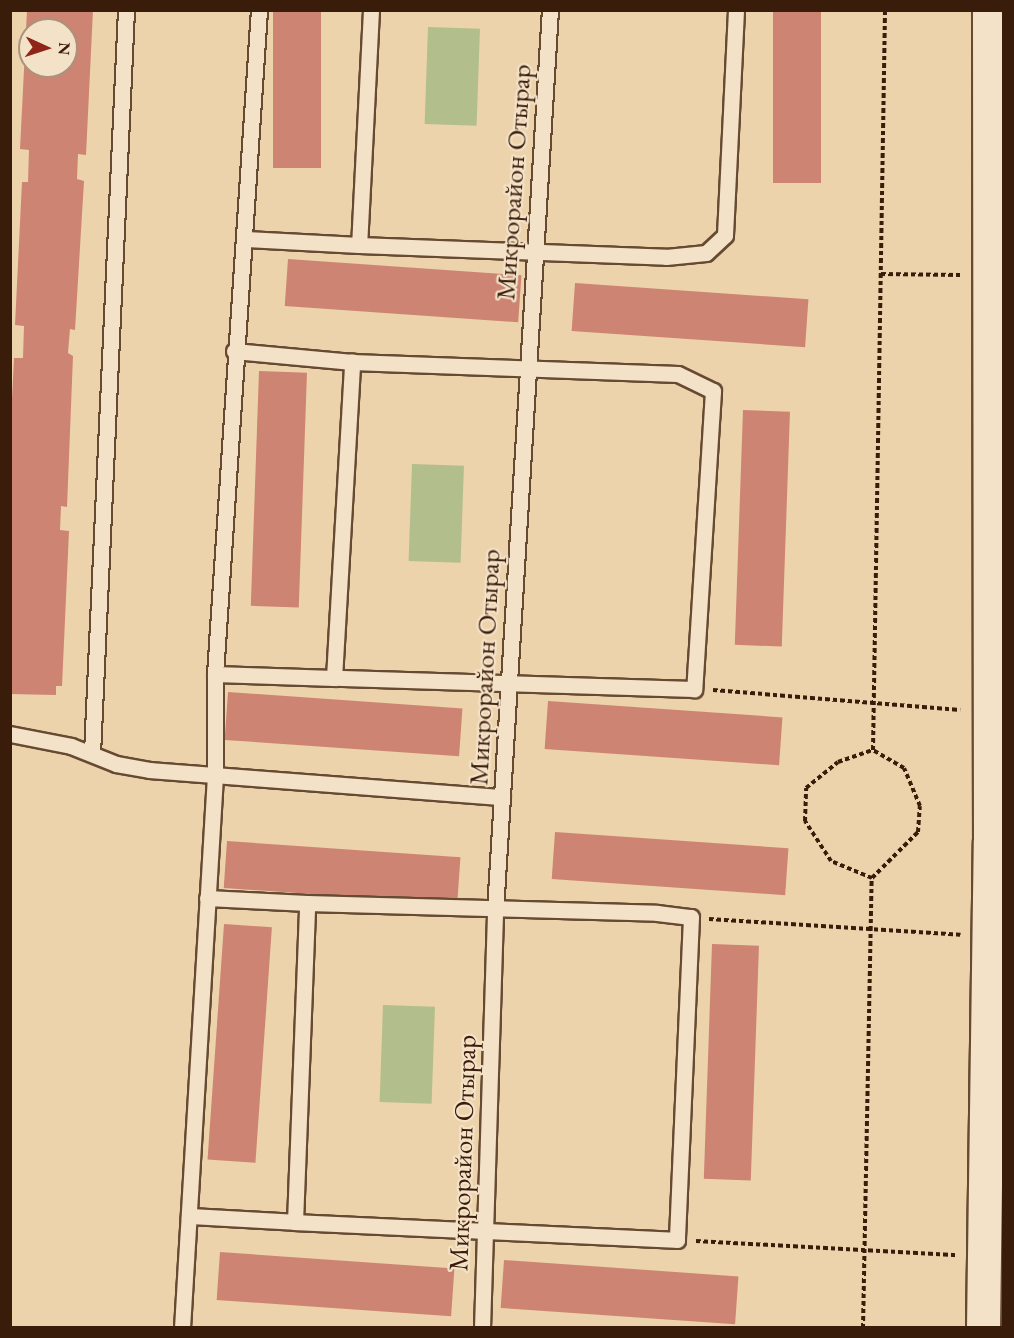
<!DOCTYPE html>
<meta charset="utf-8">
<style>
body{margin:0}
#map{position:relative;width:1014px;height:1338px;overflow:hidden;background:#ecd3ab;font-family:"EB Garamond",serif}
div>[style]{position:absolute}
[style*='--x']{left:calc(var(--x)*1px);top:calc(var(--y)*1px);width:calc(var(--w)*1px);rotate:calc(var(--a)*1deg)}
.green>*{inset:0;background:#b3be8d;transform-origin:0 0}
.building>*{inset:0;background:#cd8472;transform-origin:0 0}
.path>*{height:4px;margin-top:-2px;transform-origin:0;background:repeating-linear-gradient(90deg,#3a1c0a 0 4.5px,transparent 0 7.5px)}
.roads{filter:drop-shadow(2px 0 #664a32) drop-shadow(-2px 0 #664a32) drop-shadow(0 2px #664a32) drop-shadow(0 -2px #664a32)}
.lane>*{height:15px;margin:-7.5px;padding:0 7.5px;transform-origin:7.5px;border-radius:7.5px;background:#f3e2c8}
.secondary>*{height:33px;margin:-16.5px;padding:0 16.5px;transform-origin:16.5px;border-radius:16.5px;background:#f3e2c8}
span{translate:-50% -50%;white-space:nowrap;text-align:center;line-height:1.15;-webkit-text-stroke:4.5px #f3e2c8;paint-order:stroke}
.street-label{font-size:27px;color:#3a1c0a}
.frame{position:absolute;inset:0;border:12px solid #3a1c0a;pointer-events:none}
.north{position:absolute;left:18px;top:18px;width:60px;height:60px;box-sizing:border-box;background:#f3e2c8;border:2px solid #a9937c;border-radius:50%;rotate:93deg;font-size:16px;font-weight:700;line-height:24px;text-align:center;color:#3a1c0a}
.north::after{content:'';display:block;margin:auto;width:21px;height:27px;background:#8f2418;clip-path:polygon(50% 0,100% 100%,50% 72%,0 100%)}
</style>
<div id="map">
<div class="green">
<div style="left:428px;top:27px;width:52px;height:97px;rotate:2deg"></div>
<div style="left:412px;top:464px;width:52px;height:97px;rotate:2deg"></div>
<div style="left:383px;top:1005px;width:52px;height:97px;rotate:2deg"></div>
</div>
<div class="building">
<div style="clip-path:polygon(evenodd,27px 10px,93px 10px,86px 155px,78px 154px,77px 179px,84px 181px,75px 330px,70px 329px,68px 353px,73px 356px,67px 507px,61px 506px,60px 530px,69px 531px,62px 686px,56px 686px,56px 695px,10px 694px,10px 439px,14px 358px,23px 358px,24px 326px,15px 325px,22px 182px,28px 182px,29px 150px,20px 149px,27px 10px,30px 30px,66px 30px,66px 66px,30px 66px,30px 30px)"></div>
<div style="left:273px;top:10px;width:48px;height:158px"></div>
<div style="left:773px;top:10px;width:48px;height:173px"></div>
<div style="left:288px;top:259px;width:234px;height:47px;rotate:4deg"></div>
<div style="left:575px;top:283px;width:234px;height:48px;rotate:4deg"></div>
<div style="left:259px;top:371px;width:48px;height:235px;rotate:2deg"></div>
<div style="left:743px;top:410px;width:47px;height:235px;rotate:2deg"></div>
<div style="left:228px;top:692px;width:235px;height:48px;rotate:4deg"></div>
<div style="left:548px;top:701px;width:235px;height:48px;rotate:4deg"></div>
<div style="left:555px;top:832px;width:234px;height:47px;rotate:4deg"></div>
<div style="left:227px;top:841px;width:234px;height:47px;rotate:4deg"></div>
<div style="left:224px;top:924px;width:48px;height:236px;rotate:4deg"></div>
<div style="left:712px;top:944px;width:47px;height:235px;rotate:2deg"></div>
<div style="left:220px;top:1252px;width:235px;height:48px;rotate:4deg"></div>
<div style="left:504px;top:1260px;width:235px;height:48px;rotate:4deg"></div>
</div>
<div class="path">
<div style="--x:881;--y:274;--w:79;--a:0.7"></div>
<div style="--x:713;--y:690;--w:248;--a:4.6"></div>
<div style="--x:872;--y:878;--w:44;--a:-157.5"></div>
<div style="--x:831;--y:861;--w:48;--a:-123"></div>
<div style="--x:805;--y:821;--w:33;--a:-88"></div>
<div style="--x:806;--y:788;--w:41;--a:-39.1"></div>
<div style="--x:838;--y:762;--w:37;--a:-19"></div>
<div style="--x:709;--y:919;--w:252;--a:3.6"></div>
<div style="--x:696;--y:1241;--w:262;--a:3.1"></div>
<div style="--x:863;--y:1328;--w:450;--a:-88.9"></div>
<div style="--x:872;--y:878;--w:65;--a:-45"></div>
<div style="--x:918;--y:832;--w:26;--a:-86"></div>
<div style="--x:920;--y:806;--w:41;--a:-112.8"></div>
<div style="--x:904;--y:768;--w:36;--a:-150"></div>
<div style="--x:873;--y:750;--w:740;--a:-89.07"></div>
</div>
<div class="roads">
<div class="lane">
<div style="--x:371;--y:10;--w:235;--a:92.9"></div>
<div style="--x:359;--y:245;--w:307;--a:2.2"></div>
<div style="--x:666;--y:257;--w:40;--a:-5.7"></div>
<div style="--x:706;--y:253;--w:26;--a:-43"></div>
<div style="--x:725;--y:235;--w:225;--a:-87.2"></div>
<div style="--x:246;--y:239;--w:113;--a:3"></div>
<div style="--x:234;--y:351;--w:119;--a:5.3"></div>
<div style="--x:352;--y:362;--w:326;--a:2.1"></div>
<div style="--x:678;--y:374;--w:39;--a:26"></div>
<div style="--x:713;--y:391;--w:299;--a:93.6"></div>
<div style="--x:694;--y:689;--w:360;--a:-178.2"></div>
<div style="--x:334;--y:678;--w:317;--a:-86.7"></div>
<div style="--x:215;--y:674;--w:119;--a:1.9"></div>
<div style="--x:10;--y:734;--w:62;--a:11.1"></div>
<div style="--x:71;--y:746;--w:48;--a:21.8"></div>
<div style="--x:116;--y:764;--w:35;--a:10"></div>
<div style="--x:150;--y:770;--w:353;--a:4.4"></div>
<div style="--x:92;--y:753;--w:744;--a:-87.38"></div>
<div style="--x:207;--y:898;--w:100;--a:2.9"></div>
<div style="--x:307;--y:903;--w:350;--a:1.6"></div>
<div style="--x:657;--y:913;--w:34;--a:7"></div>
<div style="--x:691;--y:917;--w:323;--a:92.5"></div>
<div style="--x:677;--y:1240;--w:382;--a:-177.3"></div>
<div style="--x:295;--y:1222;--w:319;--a:-87.8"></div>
<div style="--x:189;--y:1216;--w:106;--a:3.2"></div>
<div style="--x:182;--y:1328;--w:554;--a:-86.58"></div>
<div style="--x:215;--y:775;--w:101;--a:-90"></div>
<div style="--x:215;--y:674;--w:665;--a:-86.21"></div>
<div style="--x:482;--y:1328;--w:417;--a:-88.2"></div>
<div style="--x:495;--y:911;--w:903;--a:-86.51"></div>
</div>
<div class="secondary">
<div style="--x:983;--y:1328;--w:487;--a:-89.2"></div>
<div style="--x:990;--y:841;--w:831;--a:-90.07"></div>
</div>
</div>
<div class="street-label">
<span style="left:513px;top:182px;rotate:-86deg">Микрорайон Отырар</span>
<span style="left:484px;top:667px;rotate:-87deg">Микрорайон Отырар</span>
<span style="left:462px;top:1153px;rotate:-88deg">Микрорайон Отырар</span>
</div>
<div class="frame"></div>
<div class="north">N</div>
</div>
